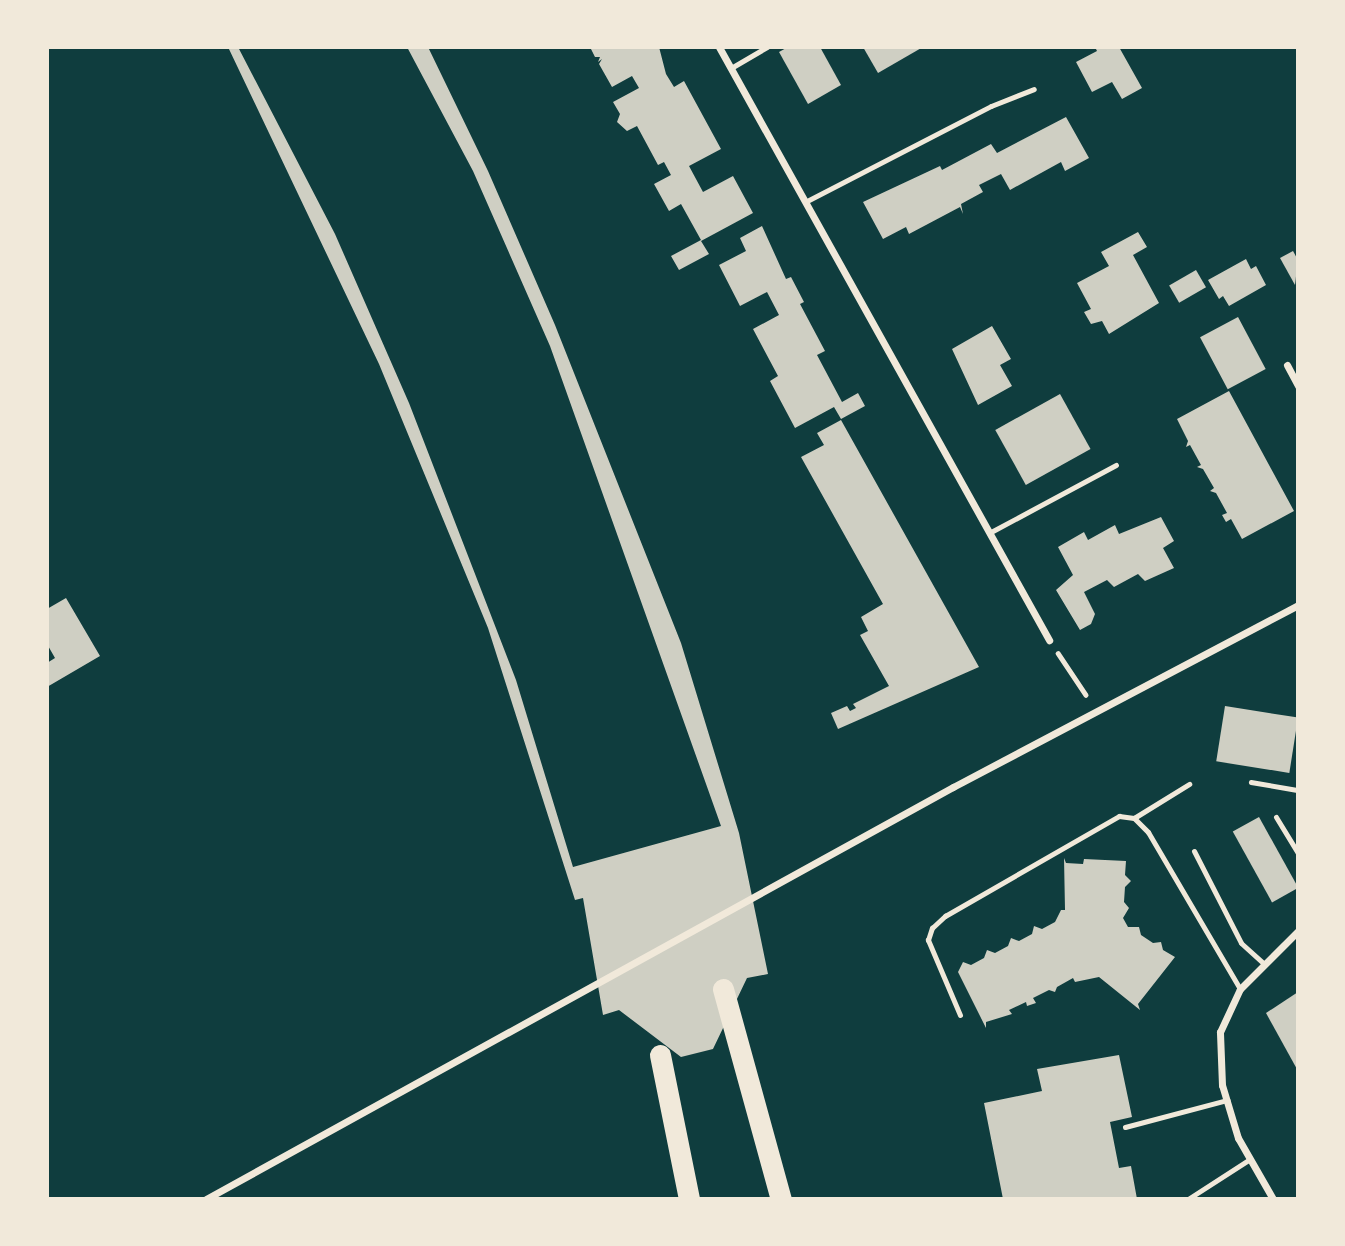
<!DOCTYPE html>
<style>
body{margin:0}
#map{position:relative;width:1345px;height:1246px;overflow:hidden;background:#0f3d3e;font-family:"Roboto Condensed",sans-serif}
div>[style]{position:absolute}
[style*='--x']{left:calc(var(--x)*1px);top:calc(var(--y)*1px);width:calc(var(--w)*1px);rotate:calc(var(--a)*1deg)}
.building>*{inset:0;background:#cfcfc3;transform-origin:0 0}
.path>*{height:4.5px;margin:-2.25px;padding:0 2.25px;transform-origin:2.25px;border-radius:2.25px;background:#f1e9da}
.service>*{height:5px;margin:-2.5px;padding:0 2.5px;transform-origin:2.5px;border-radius:2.5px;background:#f1e9da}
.minor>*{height:7px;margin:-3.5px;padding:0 3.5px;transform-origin:3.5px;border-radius:3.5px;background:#f1e9da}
.motorway>*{height:21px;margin:-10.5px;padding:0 10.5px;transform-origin:10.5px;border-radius:10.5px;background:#f1e9da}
span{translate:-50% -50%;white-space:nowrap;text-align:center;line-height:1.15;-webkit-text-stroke:7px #f1e9da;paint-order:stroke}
.frame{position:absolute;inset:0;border:49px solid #f1e9da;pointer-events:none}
</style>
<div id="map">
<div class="building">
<div style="clip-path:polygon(228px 47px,238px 47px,335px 234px,409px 403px,516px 680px,573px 867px,721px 826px,550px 346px,473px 171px,407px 47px,428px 47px,488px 171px,555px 325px,681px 643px,739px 833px,768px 974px,747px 978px,713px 1049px,681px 1057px,619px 1010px,603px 1015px,583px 898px,575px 900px,488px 628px,379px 364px)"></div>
<div style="clip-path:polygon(590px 47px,659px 47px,666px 74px,674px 87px,684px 81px,721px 149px,689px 166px,703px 192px,733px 176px,753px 213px,701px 241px,709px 254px,679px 270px,671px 256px,701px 240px,681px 204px,669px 211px,654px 184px,671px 175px,664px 162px,658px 165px,637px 126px,627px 131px,617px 122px,620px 114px,613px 102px,639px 88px,632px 76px,612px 87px,599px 64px,602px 59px,598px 62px,600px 57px,595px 57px)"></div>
<div style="clip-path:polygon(788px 47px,820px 47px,841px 85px,808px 104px,779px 52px)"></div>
<div style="clip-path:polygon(863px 47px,923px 47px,878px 73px)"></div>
<div style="clip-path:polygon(1095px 47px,1119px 47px,1142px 88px,1122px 99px,1112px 82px,1092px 92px,1076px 62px,1097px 51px)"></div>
<div style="clip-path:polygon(1066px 117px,1089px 158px,1065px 171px,1061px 162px,1010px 190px,1001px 174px,979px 185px,983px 192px,961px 204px,963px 214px,960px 207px,909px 234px,906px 227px,883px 239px,863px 202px,940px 166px,942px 170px,991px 144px,997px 153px)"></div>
<div style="clip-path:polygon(762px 226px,786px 279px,791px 277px,804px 302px,800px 304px,825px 351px,817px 355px,842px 402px,858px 393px,865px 406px,841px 419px,834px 407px,795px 428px,770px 381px,778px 376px,753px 329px,779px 315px,767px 292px,740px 306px,719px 265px,746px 251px,740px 238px)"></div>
<div style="clip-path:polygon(1138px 232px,1147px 247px,1133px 255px,1159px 303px,1109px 334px,1102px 321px,1091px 324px,1084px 312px,1091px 309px,1077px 283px,1109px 266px,1101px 252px)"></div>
<div style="clip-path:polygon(1293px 251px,1298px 260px,1295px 285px,1280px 258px)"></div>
<div style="clip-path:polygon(1246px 259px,1251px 269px,1256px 266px,1266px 285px,1229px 306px,1223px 296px,1219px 299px,1208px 280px)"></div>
<div style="left:1196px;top:270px;width:20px;height:31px;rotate:60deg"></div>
<div style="left:1238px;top:317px;width:59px;height:43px;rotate:62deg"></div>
<div style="clip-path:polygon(992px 326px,1011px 359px,1000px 365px,1012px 386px,978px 405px,952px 349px)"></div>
<div style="clip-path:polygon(1229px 391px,1294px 511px,1242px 539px,1231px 519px,1226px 522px,1222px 515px,1227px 513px,1216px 493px,1210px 491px,1214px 488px,1203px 469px,1197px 467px,1201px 465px,1190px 445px,1186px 447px,1188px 441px,1177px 419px)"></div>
<div style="left:1060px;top:394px;width:63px;height:74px;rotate:61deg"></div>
<div style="clip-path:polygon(841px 420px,979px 667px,838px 729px,831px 713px,847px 706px,850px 711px,856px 708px,853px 704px,889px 686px,860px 635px,868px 631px,861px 617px,883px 604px,801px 457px,824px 445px,817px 433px)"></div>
<div style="clip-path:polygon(1161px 517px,1174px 541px,1163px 548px,1174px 568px,1145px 581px,1138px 574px,1114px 587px,1107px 580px,1084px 592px,1095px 614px,1091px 624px,1080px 630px,1056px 590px,1073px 575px,1058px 547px,1084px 532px,1088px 540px,1115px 525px,1119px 534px)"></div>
<div style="clip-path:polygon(66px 598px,100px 656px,47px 687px,47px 663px,55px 658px,47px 644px,47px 609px)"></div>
<div style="left:1225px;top:706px;width:74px;height:56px;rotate:9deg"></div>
<div style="left:1259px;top:817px;width:81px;height:30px;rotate:61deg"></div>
<div style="clip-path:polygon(1064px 858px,1066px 863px,1083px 864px,1084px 859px,1126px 861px,1125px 875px,1131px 881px,1125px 887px,1124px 902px,1129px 908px,1123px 918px,1128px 927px,1139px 927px,1141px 935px,1153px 943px,1161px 942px,1163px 950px,1175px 957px,1138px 1004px,1140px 1010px,1099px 977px,1075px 982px,1073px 978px,1057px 987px,1055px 992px,1049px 990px,1033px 998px,1036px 1003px,1027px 1006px,1026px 1002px,1009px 1010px,1012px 1014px,986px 1022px,986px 1028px,958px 972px,963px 962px,971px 965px,984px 958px,987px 950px,995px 953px,1008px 946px,1011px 938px,1019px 941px,1032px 934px,1034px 926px,1042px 929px,1055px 922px,1061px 910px,1065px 910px)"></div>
<div style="clip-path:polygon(1298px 992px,1298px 1071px,1266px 1013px)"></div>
<div style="clip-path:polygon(1119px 1055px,1132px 1117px,1110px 1122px,1119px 1168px,1131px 1166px,1137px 1199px,1003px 1199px,984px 1103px,1042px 1091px,1037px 1069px)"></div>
</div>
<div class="path">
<div style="--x:1058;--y:653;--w:50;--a:56.3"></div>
<div style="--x:1251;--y:782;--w:48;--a:9.7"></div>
</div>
<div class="service">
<div style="--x:731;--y:68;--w:42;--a:-30.3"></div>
<div style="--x:805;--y:202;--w:209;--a:-27.3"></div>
<div style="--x:991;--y:106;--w:46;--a:-21.6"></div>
<div style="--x:989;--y:533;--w:144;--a:-28.2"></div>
<div style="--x:1276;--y:817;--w:42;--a:58.6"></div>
<div style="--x:1134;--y:818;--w:65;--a:-31.7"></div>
<div style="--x:1194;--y:851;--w:103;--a:62.9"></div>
<div style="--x:1241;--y:943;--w:30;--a:42"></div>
<div style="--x:960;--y:1015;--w:82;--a:-113.1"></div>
<div style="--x:928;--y:940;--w:13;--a:-72"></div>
<div style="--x:932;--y:928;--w:18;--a:-43"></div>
<div style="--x:945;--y:916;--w:201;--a:-29.9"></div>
<div style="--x:1119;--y:816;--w:15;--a:8"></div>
<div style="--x:1134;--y:818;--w:20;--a:45"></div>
<div style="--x:1148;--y:832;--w:182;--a:59.6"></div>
<div style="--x:1125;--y:1127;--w:106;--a:-14.8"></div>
<div style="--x:1188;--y:1199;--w:74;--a:-32.8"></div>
</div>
<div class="minor">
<div style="--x:719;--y:47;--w:679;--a:60.9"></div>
<div style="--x:1287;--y:365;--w:24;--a:62"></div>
<div style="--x:206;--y:1199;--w:853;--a:-28.88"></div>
<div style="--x:953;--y:787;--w:390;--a:-27.8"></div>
<div style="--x:1273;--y:1199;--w:70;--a:-119.8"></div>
<div style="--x:1238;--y:1138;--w:55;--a:-106.8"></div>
<div style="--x:1222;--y:1085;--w:53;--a:-92.2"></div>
<div style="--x:1220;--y:1032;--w:47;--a:-65.1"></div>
<div style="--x:1240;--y:989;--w:82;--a:-45"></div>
</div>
<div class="motorway">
<div style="--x:723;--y:989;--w:218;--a:74.6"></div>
<div style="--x:660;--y:1055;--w:147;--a:78.6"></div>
</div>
<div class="frame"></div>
</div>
